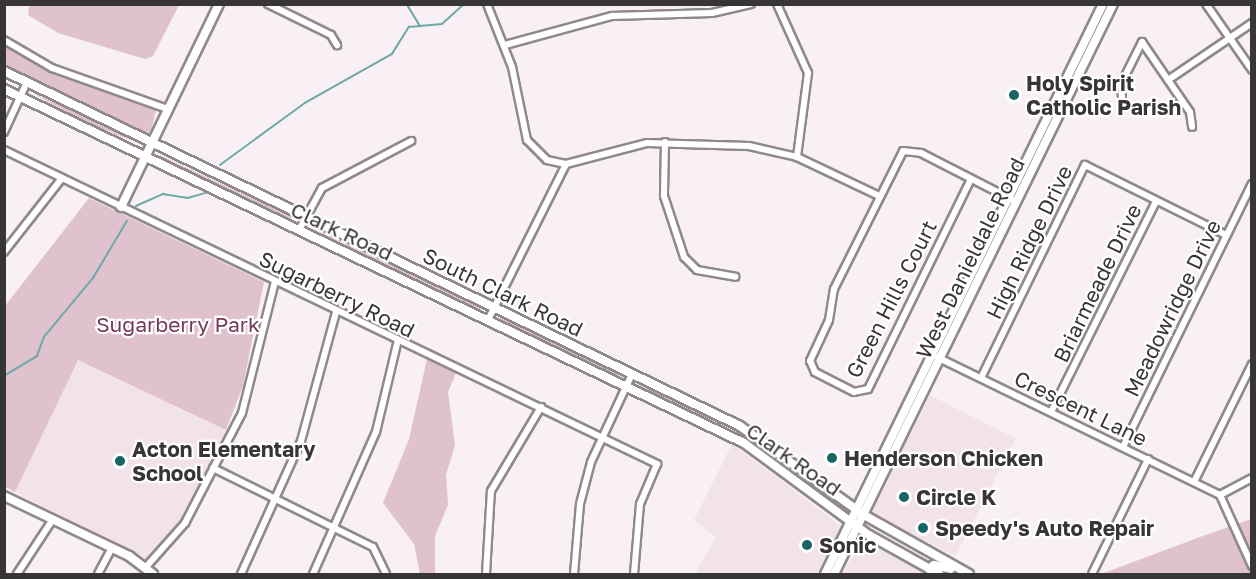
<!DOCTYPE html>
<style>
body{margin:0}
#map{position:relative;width:1256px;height:579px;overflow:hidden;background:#f8f0f4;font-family:"Golos Text",sans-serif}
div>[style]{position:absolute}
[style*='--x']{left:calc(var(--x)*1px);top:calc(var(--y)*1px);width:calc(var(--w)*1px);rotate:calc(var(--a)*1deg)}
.built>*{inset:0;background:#f2e2e9;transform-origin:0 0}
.green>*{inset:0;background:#e0c2cf;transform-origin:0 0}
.stream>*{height:1.5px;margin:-0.75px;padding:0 0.75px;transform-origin:0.75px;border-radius:0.75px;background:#6da9a8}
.roads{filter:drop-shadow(2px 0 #90898c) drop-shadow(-2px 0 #90898c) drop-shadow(0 2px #90898c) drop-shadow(0 -2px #90898c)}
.street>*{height:6px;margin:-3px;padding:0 3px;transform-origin:3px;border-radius:3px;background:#fff}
.secondary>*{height:8px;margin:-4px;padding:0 4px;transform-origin:4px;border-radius:4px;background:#fff}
.dots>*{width:16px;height:16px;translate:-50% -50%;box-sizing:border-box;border:3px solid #fff;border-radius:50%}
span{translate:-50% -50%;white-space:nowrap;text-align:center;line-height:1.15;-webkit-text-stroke:4.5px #fff;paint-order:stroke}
.poi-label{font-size:21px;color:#383536;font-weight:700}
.left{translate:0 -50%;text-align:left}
.street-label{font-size:21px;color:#383536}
.park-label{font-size:21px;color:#753958}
.frame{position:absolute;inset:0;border:6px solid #383536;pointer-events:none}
</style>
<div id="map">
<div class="built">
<div style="clip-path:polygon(78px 359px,227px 431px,181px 522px,149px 560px,15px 492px)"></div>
<div style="left:930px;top:395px;width:96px;height:132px;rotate:27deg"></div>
<div style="clip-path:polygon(732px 444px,841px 526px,817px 574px,695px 574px,716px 537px,694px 520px)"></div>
<div style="clip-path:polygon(864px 538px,927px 574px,842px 574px)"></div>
</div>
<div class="green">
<div style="clip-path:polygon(29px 5px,29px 4px,179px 5px,153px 56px,145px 59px,58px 33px,28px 15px)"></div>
<div style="clip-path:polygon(4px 44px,57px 74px,157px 107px,151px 130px,147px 134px,5px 65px)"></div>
<div style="clip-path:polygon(34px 94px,69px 109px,139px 143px,86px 123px)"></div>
<div style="clip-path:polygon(159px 155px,293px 217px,292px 219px,157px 157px)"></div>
<div style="clip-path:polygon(89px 198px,264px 282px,243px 386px,226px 430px,78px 360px,15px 492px,5px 487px,5px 306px)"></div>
<div style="clip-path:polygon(315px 227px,480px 306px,481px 310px,312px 232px)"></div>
<div style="left:500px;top:317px;width:132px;height:6px;rotate:25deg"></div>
<div style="clip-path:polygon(427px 359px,456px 373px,448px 392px,455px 445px,446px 475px,448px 505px,435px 536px,435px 574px,420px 574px,414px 544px,383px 503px,409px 439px)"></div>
<div style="clip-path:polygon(638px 385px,684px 404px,727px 425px,695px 415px)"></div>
<div style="clip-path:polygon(750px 440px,789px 463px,846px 508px,746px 441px)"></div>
<div style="clip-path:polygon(1251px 519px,1251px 574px,1101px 574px,1200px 537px)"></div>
</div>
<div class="stream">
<div style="--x:407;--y:4;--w:26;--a:59"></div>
<div style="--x:220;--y:165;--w:105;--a:-36.1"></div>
<div style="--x:305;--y:103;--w:100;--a:-29.4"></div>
<div style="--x:392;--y:54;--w:32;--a:-58"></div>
<div style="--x:409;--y:27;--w:33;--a:-5"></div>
<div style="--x:442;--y:24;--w:30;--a:-42"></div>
<div style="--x:136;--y:206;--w:30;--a:-24"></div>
<div style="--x:163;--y:194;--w:25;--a:9"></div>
<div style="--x:188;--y:198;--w:18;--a:-16"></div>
<div style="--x:4;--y:376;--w:39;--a:-31"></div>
<div style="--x:37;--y:356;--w:20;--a:-70"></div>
<div style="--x:44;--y:337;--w:77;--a:-50.3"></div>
<div style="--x:93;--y:278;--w:66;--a:-59.2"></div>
</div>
<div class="roads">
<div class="street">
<div style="--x:268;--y:4;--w:70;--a:26.2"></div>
<div style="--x:331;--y:35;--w:12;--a:59"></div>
<div style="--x:487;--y:4;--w:68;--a:68.4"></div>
<div style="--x:512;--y:67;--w:75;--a:78.4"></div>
<div style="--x:527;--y:140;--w:28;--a:45"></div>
<div style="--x:547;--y:160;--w:19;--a:12"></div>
<div style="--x:566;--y:164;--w:84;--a:-14.5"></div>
<div style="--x:647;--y:143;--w:102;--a:1.7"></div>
<div style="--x:749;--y:146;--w:49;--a:12.9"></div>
<div style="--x:797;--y:157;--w:91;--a:25.4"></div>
<div style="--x:777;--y:4;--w:76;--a:65.8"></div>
<div style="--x:808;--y:73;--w:85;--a:97.5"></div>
<div style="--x:1206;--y:4;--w:80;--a:55.1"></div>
<div style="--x:4;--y:40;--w:56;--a:30.3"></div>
<div style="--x:52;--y:68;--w:123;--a:19.5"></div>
<div style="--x:505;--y:45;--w:111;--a:-15.2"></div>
<div style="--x:612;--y:16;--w:100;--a:-1.7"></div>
<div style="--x:712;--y:13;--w:40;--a:-13"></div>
<div style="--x:1168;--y:80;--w:102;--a:-34.2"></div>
<div style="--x:1122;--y:98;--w:14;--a:-94"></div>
<div style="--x:1121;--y:84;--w:47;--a:-63.4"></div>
<div style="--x:1142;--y:42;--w:85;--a:55.6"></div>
<div style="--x:1190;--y:112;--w:15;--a:82"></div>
<div style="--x:4;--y:132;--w:55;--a:-65.3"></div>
<div style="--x:665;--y:142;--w:54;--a:91.1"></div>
<div style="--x:664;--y:196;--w:64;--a:71.8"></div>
<div style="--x:684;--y:257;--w:18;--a:45"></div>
<div style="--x:697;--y:270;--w:39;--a:10"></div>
<div style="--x:4;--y:150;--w:725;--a:25.68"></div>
<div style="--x:657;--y:464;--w:43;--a:113"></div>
<div style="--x:640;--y:504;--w:70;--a:94.9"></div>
<div style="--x:971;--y:179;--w:234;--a:116.1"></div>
<div style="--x:868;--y:389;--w:14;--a:168"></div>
<div style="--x:854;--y:392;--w:44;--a:-152.9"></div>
<div style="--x:815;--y:372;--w:12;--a:-114"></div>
<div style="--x:810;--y:361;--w:45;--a:-65.1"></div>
<div style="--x:829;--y:320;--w:31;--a:-81"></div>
<div style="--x:834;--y:289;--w:154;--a:-63.4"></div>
<div style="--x:903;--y:151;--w:18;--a:6"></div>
<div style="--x:921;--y:153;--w:101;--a:27.1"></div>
<div style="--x:299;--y:230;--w:48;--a:-61.3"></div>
<div style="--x:322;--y:188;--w:101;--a:-27.8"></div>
<div style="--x:4;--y:252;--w:94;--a:-51.9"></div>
<div style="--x:488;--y:320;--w:174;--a:-63.4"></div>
<div style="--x:937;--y:357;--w:315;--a:26"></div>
<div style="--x:981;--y:378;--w:237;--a:-64"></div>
<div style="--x:1085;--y:165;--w:157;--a:26.4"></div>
<div style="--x:1051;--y:412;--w:236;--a:-63.5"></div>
<div style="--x:1123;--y:447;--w:293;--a:-63.9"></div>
<div style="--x:213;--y:468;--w:178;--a:26.3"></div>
<div style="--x:373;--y:547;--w:30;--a:64"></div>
<div style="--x:1194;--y:482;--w:131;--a:-63.8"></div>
<div style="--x:1220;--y:495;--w:78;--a:65.7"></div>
<div style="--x:1220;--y:495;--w:36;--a:-28"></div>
<div style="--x:146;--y:567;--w:59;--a:-48.4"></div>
<div style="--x:185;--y:523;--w:124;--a:-62.6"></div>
<div style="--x:242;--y:413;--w:135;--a:-75.9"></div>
<div style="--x:17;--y:574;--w:66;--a:-56.8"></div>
<div style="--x:98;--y:574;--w:30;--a:-62"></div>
<div style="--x:241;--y:574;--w:146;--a:-65.7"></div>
<div style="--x:301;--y:441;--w:134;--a:-74.8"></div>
<div style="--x:313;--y:574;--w:155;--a:-66.1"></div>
<div style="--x:376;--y:432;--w:95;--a:-76.6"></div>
<div style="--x:486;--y:574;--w:83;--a:-86.6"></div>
<div style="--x:491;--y:491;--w:98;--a:-59.2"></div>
<div style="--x:574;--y:574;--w:70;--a:-85.1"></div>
<div style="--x:580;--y:504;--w:43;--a:-75.3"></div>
<div style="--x:591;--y:462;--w:97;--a:-65"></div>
<div style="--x:1092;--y:574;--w:128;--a:-64"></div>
</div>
<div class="secondary">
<div style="--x:4;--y:71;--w:817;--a:25.75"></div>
<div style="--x:740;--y:426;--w:153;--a:35.7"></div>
<div style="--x:864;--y:515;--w:120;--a:29.3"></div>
<div style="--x:4;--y:89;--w:820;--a:25.57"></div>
<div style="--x:744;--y:443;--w:155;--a:36.4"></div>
<div style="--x:869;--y:535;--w:80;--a:29.1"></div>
<div style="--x:121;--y:207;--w:225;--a:-64.2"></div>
<div style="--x:4;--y:496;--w:139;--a:25.6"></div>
<div style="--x:129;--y:556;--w:30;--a:37"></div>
<div style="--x:929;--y:569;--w:6;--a:-39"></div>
<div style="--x:934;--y:565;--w:17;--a:13"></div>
<div style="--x:825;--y:574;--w:634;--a:-64"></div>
<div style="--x:834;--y:574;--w:635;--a:-63.92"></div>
</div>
</div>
<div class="dots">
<div style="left:1014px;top:95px;background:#176565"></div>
<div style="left:832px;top:458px;background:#176565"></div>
<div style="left:120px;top:461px;background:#176565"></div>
<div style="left:904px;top:497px;background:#176565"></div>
<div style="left:923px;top:528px;background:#176565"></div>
<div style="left:807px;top:545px;background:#176565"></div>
</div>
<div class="poi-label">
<span class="left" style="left:1026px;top:95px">Holy Spirit<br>Catholic Parish</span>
<span class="left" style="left:132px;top:461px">Acton Elementary<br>School</span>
<span class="left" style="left:844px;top:458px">Henderson Chicken</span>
<span class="left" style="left:916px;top:497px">Circle K</span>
<span class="left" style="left:935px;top:528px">Speedy's Auto Repair</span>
<span class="left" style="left:819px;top:545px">Sonic</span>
</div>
<div class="street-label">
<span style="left:342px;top:231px;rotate:25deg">Clark Road</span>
<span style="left:1029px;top:242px;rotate:-64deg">High Ridge Drive</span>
<span style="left:970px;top:258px;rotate:-64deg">West Danieldale Road</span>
<span style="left:1097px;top:283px;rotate:-64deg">Briarmeade Drive</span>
<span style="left:503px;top:292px;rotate:26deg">South Clark Road</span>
<span style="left:337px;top:294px;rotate:26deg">Sugarberry Road</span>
<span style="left:891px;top:299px;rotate:-63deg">Green Hills Court</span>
<span style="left:1172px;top:308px;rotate:-64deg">Meadowridge Drive</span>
<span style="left:1081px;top:408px;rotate:26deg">Crescent Lane</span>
<span style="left:794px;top:459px;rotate:35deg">Clark Road</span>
</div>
<div class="park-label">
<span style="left:178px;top:324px">Sugarberry Park</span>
</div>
<div class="frame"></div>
</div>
